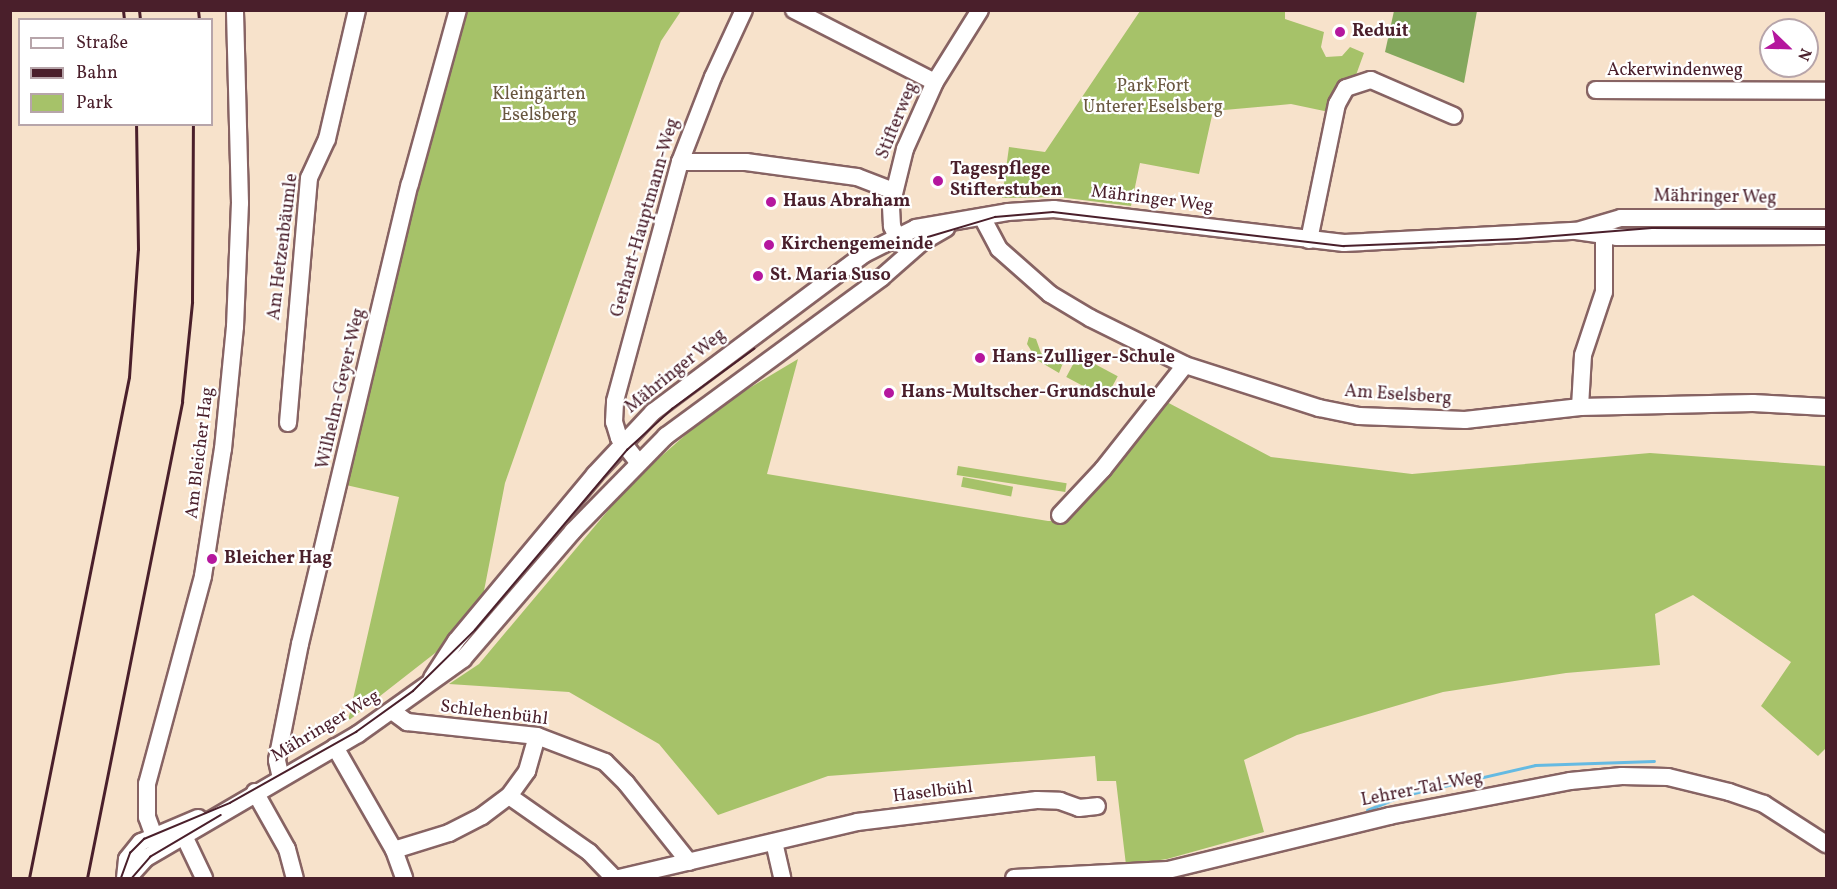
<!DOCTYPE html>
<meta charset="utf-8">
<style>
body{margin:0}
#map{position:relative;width:1837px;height:889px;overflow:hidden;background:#f7e2cb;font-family:Vollkorn,serif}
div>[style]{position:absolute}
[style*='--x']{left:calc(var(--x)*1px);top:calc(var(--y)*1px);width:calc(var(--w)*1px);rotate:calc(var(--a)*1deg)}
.green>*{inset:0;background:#a6c269;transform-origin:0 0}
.forest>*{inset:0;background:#84a85d}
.stream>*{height:3px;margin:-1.5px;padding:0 1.5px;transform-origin:1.5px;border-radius:1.5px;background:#65bae2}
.roads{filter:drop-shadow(2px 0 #876363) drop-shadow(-2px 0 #876363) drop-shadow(0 2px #876363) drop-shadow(0 -2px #876363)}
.minor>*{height:16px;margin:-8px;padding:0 8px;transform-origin:8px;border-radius:8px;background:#fff}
.tram>*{height:1.5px;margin:-0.75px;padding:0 0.75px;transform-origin:0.75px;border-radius:0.75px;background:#4a1f2b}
.rail>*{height:3px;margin:-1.5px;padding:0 1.5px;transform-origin:1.5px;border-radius:1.5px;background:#4a1f2b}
.dots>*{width:16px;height:16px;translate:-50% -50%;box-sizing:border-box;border:3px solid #fff;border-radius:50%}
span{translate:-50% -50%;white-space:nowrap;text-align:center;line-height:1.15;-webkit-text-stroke:4.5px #fff;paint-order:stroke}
.poi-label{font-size:18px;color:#4a1f2b;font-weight:700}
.left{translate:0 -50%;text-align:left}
.street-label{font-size:18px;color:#4a1f2b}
.park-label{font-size:18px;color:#6a5841}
.frame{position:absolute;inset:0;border:12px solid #4a1f2b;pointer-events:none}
.legend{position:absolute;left:18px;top:18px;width:195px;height:108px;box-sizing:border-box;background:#fff;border:2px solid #b7a5aa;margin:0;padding:8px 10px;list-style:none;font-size:18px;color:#4a1f2b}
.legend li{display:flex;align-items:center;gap:12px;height:30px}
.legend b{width:30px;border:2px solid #b7a5aa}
.north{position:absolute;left:1759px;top:18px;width:60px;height:60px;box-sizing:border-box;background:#fff;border:2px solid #b7a5aa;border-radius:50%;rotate:113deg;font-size:16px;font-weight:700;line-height:24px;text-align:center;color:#4a1f2b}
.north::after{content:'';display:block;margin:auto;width:21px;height:27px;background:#b5179e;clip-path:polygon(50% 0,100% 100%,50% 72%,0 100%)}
</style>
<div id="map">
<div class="green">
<div style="clip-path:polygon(467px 11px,681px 11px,661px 41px,505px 483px,483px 596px,439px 650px,348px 721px,399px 497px,346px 485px,418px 187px)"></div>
<div style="clip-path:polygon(1140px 11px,1285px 11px,1285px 19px,1324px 32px,1321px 47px,1326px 57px,1342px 56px,1350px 47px,1364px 53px,1356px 75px,1339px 85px,1329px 112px,1291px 104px,1213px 111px,1199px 174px,1140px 163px,1131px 206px,1058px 197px,1002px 198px,1009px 147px,1045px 152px)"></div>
<div style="clip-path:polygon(1029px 337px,1036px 339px,1041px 353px,1063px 363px,1059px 373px,1037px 360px,1027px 344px)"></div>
<div style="left:1078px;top:355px;width:45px;height:25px;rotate:28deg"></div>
<div style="clip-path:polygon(798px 359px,767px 474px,1048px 521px,1062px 521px,1163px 400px,1271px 457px,1412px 474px,1650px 453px,1826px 466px,1826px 748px,1818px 756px,1761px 706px,1791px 662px,1693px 595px,1655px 614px,1660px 665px,1566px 673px,1443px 692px,1297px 735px,1244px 760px,1264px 832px,1167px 859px,1126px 865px,1116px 781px,1097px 781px,1095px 756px,828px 776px,718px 815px,659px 744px,569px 692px,449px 684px,479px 664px,632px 482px,716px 408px)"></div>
<div style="left:958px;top:466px;width:110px;height:9px;rotate:9deg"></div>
<div style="left:963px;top:477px;width:51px;height:10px;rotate:11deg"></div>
</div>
<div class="forest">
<div style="clip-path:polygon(1394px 11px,1477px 11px,1464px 83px,1385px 52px)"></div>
</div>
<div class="stream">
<div style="--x:1367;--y:810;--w:37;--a:-22"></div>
<div style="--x:1401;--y:796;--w:138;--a:-13"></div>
<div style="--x:1535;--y:765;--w:119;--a:-1.9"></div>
</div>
<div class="roads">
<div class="minor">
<div style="--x:794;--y:10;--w:158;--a:27.1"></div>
<div style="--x:1596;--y:90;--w:230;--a:0.2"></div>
<div style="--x:680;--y:162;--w:66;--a:0"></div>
<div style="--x:746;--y:162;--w:112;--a:7.7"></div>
<div style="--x:857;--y:177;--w:39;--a:21"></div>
<div style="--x:982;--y:217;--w:36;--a:62"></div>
<div style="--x:999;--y:249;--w:68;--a:41.4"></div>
<div style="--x:1050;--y:294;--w:47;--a:31"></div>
<div style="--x:1090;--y:318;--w:106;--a:26.3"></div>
<div style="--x:1185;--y:365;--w:141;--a:17.8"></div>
<div style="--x:1319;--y:408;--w:41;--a:11.3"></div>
<div style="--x:1359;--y:416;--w:106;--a:2.2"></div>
<div style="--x:1465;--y:420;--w:116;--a:-6.4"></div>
<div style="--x:1580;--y:407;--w:173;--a:-1.3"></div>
<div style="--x:1753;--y:403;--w:73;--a:3.1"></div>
<div style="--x:1577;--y:231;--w:46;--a:-16.5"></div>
<div style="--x:1621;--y:218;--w:205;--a:0"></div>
<div style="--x:1309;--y:240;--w:139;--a:-78.4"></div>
<div style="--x:1337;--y:104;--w:18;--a:-61"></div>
<div style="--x:1346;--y:88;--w:26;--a:-18"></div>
<div style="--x:1371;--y:80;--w:90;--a:23.4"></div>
<div style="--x:900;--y:244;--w:20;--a:-114"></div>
<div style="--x:892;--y:226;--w:20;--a:-93"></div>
<div style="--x:891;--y:206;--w:59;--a:-76.2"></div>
<div style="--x:905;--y:149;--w:73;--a:-65.9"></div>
<div style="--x:935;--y:82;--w:85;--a:-58"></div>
<div style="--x:1580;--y:407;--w:52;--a:-86.7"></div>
<div style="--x:1583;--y:355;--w:66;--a:-71.6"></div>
<div style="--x:1604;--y:292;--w:65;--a:-90"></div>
<div style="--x:288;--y:423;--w:246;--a:-85.1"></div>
<div style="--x:309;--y:178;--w:43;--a:-65.2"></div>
<div style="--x:327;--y:139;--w:132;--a:-76.9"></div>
<div style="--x:638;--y:462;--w:31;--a:-128"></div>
<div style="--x:619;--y:438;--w:17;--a:-107"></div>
<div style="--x:614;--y:422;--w:21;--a:-87"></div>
<div style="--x:615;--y:401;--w:248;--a:-74.8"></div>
<div style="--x:680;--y:162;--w:91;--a:-68.8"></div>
<div style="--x:713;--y:77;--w:74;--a:-65.2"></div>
<div style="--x:1060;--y:515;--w:63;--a:-46.9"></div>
<div style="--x:1103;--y:469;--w:132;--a:-51.7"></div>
<div style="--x:432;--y:678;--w:44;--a:-57"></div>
<div style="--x:456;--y:641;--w:217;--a:-50.2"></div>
<div style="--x:595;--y:474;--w:85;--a:-46.9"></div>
<div style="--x:653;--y:412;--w:264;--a:-36.8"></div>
<div style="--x:864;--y:254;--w:58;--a:-26.6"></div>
<div style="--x:916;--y:228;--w:93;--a:-9.9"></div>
<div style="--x:1008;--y:212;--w:46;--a:-3.7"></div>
<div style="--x:1054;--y:209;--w:292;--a:6.7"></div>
<div style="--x:1344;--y:243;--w:232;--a:-3"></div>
<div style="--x:1576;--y:231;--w:41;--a:8.3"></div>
<div style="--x:1617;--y:237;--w:209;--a:-0.3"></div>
<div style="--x:392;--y:711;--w:19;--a:36"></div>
<div style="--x:407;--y:722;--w:131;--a:6.1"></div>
<div style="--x:537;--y:736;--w:73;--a:20.9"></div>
<div style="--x:605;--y:762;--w:30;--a:45"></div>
<div style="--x:626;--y:783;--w:101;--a:51.4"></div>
<div style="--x:335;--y:747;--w:119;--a:60.2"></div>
<div style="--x:394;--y:850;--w:30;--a:70"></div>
<div style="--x:281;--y:778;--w:18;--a:-103"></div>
<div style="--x:277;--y:760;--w:118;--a:-78.8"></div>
<div style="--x:300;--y:644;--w:473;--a:-76.6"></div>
<div style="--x:410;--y:184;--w:180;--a:-74.6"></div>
<div style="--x:255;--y:792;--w:65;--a:60.7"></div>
<div style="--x:287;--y:849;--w:30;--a:75"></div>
<div style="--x:509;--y:796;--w:98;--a:35"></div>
<div style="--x:589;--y:852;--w:36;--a:46"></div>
<div style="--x:184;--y:836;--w:47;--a:64.5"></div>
<div style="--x:774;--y:842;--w:37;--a:77"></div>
<div style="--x:159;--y:850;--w:35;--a:-110"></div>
<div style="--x:147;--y:817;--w:33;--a:-90"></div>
<div style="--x:147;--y:784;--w:215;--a:-74.9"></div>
<div style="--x:203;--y:576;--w:129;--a:-81.1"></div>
<div style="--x:223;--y:449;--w:123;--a:-84.4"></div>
<div style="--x:235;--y:327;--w:124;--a:-87.7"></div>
<div style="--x:240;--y:203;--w:193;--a:-91.5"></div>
<div style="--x:394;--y:850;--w:58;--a:-17.2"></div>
<div style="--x:449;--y:833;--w:37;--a:-27"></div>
<div style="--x:482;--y:816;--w:34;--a:-37"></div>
<div style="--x:509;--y:796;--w:31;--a:-54"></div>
<div style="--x:527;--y:771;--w:36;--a:-74"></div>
<div style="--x:125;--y:878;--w:19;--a:-84"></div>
<div style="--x:127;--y:859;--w:22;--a:-51"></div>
<div style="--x:141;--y:842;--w:62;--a:-22.8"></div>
<div style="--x:128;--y:878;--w:27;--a:-48"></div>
<div style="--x:146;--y:858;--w:246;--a:-30.3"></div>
<div style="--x:358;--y:734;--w:129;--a:-35.5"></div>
<div style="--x:463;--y:659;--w:169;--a:-49.3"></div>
<div style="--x:573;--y:531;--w:133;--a:-45.6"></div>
<div style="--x:666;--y:436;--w:267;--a:-36.3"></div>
<div style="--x:881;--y:278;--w:55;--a:-41.3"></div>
<div style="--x:922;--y:242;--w:28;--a:-30"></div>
<div style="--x:619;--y:878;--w:244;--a:-13.2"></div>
<div style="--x:857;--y:822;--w:181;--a:-7"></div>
<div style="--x:1037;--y:800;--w:23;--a:2"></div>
<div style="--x:1060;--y:801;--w:20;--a:20"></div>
<div style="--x:1079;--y:808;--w:18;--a:-6"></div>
<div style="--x:1014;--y:878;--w:154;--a:-3"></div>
<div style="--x:1168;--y:870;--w:228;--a:-13.7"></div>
<div style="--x:1389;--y:816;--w:184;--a:-10.9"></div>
<div style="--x:1570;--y:781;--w:52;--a:-5.5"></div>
<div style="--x:1622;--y:776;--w:46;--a:1.2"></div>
<div style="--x:1668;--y:777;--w:63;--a:13.8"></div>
<div style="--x:1729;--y:792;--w:37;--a:19"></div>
<div style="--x:1764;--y:804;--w:74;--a:32.8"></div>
</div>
</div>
<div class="tram">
<div style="--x:928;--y:237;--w:70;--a:-16.6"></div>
<div style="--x:995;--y:217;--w:58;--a:-4.9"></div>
<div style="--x:1053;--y:212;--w:293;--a:6.7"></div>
<div style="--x:1344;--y:246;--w:173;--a:-2.3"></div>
<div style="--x:1517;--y:239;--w:135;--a:-4.7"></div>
<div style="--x:1652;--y:228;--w:174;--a:0.3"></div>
<div style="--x:121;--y:878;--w:27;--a:-70"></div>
<div style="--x:130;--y:853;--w:20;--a:-45"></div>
<div style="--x:144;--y:839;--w:93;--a:-22.7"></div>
<div style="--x:230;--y:803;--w:145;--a:-29.4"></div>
<div style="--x:356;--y:732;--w:70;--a:-35.7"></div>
<div style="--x:413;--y:691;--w:87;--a:-44.5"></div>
<div style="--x:475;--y:630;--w:236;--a:-49.8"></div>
<div style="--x:627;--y:450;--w:61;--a:-42.3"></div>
<div style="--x:672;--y:409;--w:102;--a:-36.2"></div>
<div style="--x:132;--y:878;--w:28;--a:-49"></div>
<div style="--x:150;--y:857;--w:82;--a:-30.6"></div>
</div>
<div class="rail">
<div style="--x:123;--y:10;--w:10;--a:84"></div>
<div style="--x:139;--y:10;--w:10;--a:84"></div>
<div style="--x:198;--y:10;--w:10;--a:84"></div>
<div style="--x:29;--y:878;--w:511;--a:-78.71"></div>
<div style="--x:129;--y:377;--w:128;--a:-86"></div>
<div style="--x:138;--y:249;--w:125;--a:-90.9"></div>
<div style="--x:87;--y:878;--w:486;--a:-78.7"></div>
<div style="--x:182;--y:401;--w:100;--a:-84.2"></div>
<div style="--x:192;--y:302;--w:178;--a:-89.7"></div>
</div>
<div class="dots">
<div style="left:1340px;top:32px;background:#b5179e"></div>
<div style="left:938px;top:181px;background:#b5179e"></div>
<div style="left:771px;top:202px;background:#b5179e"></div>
<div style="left:769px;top:245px;background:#b5179e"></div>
<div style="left:758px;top:276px;background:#b5179e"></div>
<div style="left:980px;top:358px;background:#b5179e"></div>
<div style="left:889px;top:393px;background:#b5179e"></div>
<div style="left:212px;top:559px;background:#b5179e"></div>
</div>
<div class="poi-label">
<span class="left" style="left:1352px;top:32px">Reduit</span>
<span class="left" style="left:950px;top:181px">Tagespflege<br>Stifterstuben</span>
<span class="left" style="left:783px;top:202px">Haus Abraham</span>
<span class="left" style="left:781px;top:245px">Kirchengemeinde</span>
<span class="left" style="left:770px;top:276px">St. Maria Suso</span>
<span class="left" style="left:992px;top:358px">Hans-Zulliger-Schule</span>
<span class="left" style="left:901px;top:393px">Hans-Multscher-Grundschule</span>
<span class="left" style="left:224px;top:559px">Bleicher Hag</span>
</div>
<div class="street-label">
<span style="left:1675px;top:71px">Ackerwindenweg</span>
<span style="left:898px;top:121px;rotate:-68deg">Stifterweg</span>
<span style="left:1715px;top:198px;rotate:1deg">Mähringer Weg</span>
<span style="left:1152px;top:200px;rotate:7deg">Mähringer Weg</span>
<span style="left:646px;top:218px;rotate:-74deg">Gerhart-Hauptmann-Weg</span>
<span style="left:284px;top:247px;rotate:-83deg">Am Hetzenbäumle</span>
<span style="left:676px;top:372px;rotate:-39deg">Mähringer Weg</span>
<span style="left:342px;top:389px;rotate:-77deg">Wilhelm-Geyer-Weg</span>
<span style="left:1398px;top:396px;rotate:4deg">Am Eselsberg</span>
<span style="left:201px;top:453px;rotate:-83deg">Am Bleicher Hag</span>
<span style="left:494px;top:714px;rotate:7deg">Schlehenbühl</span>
<span style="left:326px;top:727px;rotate:-31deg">Mähringer Weg</span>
<span style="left:1422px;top:790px;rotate:-11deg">Lehrer-Tal-Weg</span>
<span style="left:933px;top:793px;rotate:-7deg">Haselbühl</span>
</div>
<div class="park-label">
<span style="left:1153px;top:98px">Park Fort<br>Unterer Eselsberg</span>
<span style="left:539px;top:106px">Kleingärten<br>Eselsberg</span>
</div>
<div class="frame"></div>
<ul class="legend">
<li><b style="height:8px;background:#fff"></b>Straße</li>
<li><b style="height:8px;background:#4a1f2b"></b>Bahn</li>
<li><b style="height:16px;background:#a6c269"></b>Park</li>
</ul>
<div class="north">N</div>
</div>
